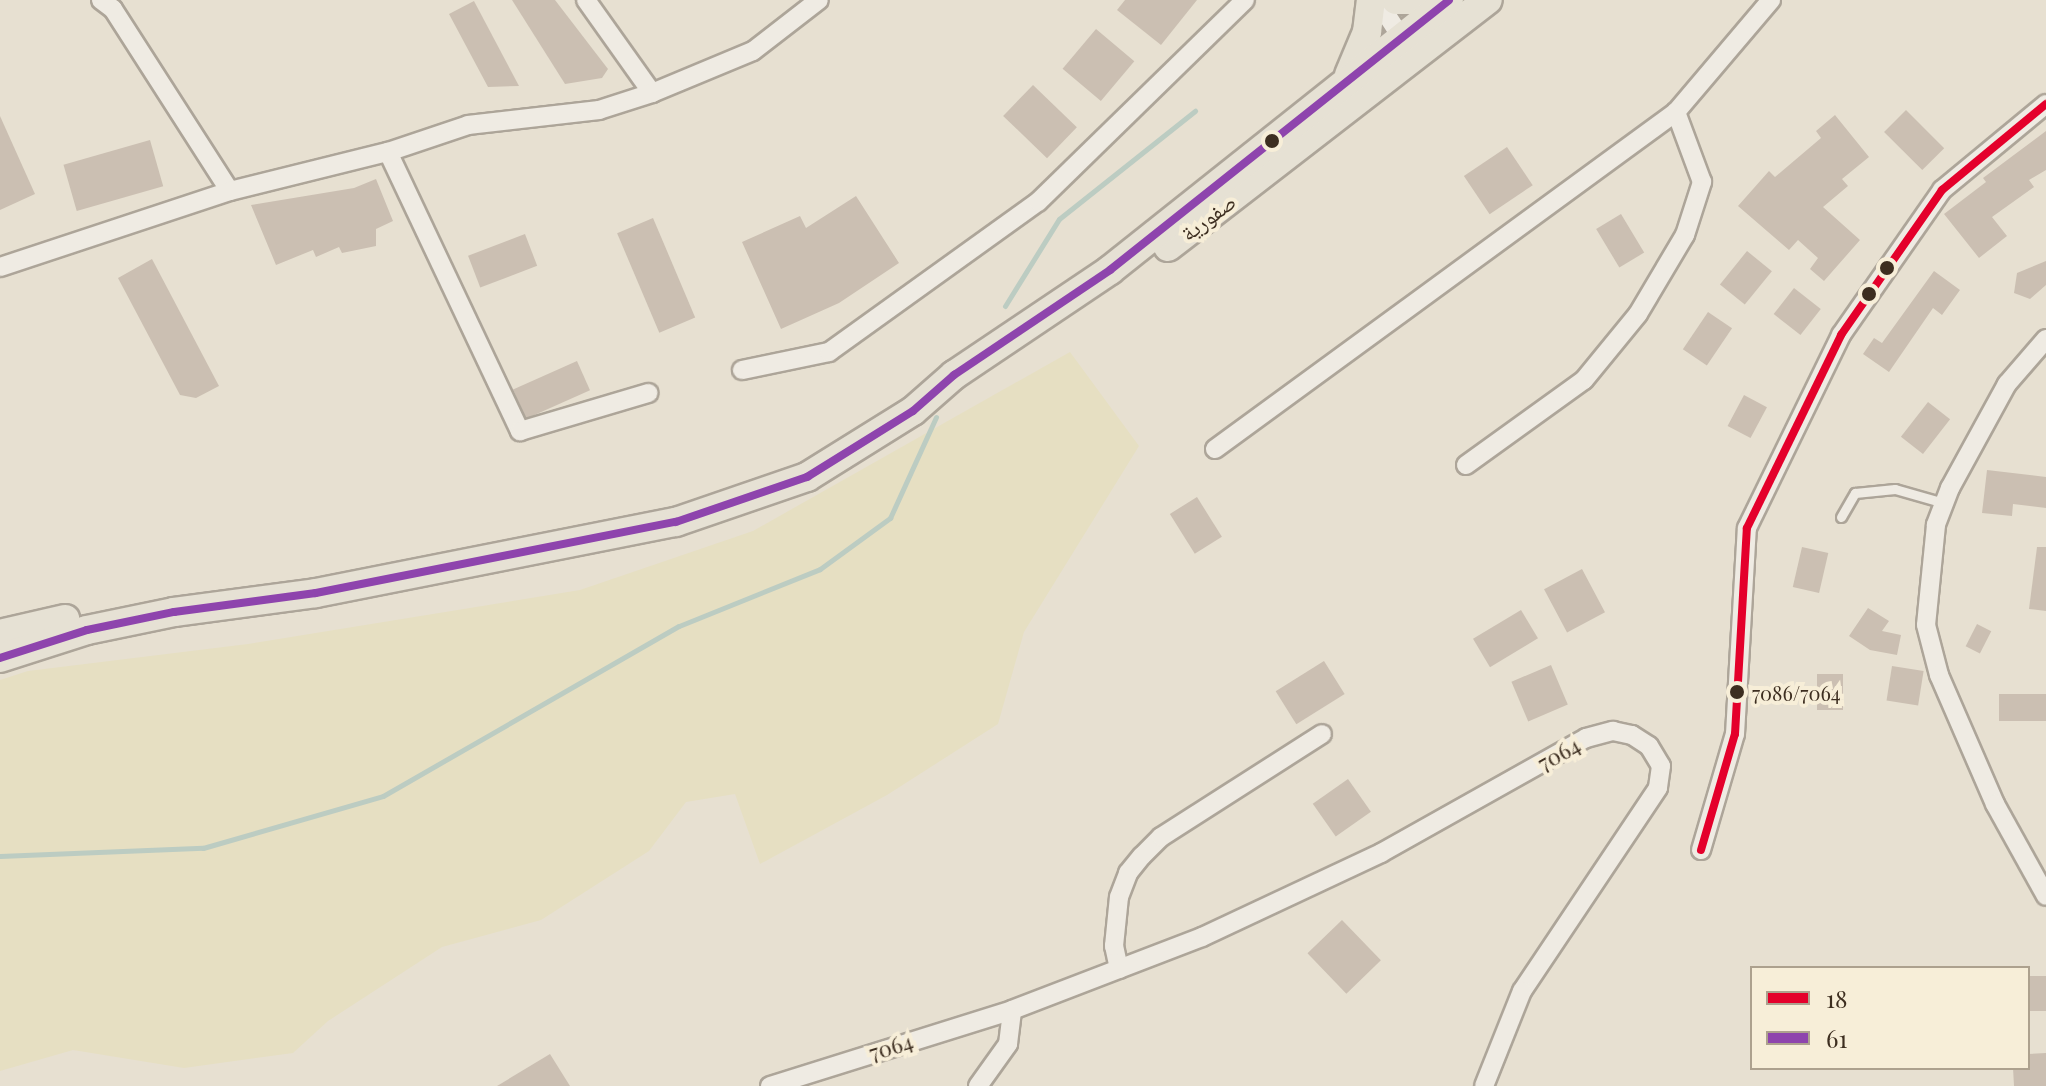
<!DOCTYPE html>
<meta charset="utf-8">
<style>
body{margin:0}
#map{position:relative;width:2046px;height:1086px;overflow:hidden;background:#e7e0d1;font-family:"Playfair Display","Noto Naskh Arabic",serif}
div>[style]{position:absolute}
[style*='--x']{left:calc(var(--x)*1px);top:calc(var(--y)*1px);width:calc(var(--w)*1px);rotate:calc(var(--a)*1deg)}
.farmland>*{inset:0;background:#e6dfc2}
.stream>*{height:5px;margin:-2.5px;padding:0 2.5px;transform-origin:2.5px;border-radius:2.5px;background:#bcccc2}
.building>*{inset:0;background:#cbbfb2;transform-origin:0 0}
.roads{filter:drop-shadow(2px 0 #ada599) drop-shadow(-2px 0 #ada599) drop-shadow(0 2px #ada599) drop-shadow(0 -2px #ada599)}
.service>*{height:9px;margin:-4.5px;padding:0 4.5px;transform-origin:4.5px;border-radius:4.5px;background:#efebe3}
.minor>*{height:18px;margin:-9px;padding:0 9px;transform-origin:9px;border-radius:9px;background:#efebe3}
.primary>*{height:28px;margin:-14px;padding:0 14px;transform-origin:14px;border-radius:14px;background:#e6e1d4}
.bus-1>*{height:8px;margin:-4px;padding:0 4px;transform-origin:4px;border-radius:4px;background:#e4002b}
.bus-2>*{height:8px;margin:-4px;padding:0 4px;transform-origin:4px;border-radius:4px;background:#8e44ad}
.dots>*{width:22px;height:22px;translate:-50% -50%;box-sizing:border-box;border:4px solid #f7eed8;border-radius:50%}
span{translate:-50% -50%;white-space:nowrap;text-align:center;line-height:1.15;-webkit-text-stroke:8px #f7eed8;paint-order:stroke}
.bus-label{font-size:20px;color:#3d2e20}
.left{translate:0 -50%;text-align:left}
.street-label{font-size:22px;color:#3d2e20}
.legend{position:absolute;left:1750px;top:966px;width:280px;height:104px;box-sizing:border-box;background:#f7eed8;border:2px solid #ada18e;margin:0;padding:10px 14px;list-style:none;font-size:24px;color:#3d2e20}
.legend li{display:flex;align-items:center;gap:16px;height:40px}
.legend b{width:40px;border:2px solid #ada18e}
</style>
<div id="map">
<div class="farmland">
<div style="clip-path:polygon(1070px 352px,1139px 446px,1024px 632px,998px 724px,887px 795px,760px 864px,735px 794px,686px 802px,649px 851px,541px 920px,442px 947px,328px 1021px,293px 1053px,184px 1068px,73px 1050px,0 1071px,0 680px,28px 671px,248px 644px,580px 590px,753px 531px)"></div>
</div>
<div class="stream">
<div style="--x:1005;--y:306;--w:102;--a:-58.2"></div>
<div style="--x:1059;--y:219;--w:174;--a:-38.5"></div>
<div style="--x:0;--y:856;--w:203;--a:-2.3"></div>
<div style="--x:203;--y:848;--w:187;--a:-16.1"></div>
<div style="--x:383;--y:796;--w:341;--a:-29.9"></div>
<div style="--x:679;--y:626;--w:152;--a:-22"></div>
<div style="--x:820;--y:569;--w:87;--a:-36.1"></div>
<div style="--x:890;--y:518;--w:111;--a:-65.5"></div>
</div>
<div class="building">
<div style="clip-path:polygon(512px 0,555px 0,608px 69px,602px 78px,565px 84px)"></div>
<div style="clip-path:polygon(1125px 0,1197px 0,1161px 45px,1117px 10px)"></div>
<div style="clip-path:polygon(474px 1px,519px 86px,488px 87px,449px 14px)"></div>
<div style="left:1096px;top:29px;width:50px;height:52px;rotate:40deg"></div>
<div style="left:1033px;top:85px;width:61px;height:43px;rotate:44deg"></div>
<div style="left:1906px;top:110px;width:54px;height:31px;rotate:45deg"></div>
<div style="clip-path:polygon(1835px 115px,1869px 157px,1842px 179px,1848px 186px,1823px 207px,1860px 240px,1824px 281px,1810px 269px,1818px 258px,1798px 240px,1789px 250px,1738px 206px,1769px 171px,1775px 177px,1821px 138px,1816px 131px)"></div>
<div style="clip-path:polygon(0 116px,35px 194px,0 210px)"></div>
<div style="clip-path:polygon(2046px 131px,2046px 170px,2029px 180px,2034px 187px,1992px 217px,2007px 236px,1979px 258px,1944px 214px,1986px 182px,1983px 178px)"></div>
<div style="left:150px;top:140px;width:48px;height:90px;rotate:74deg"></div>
<div style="left:1507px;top:147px;width:46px;height:52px;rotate:56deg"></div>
<div style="clip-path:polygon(376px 179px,393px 221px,376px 229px,376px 246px,342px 253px,339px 247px,316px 257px,313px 250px,276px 265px,251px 205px,354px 188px)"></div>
<div style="clip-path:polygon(856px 196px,899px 263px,839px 303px,781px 329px,742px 242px,800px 216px,806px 228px)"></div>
<div style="left:1621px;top:214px;width:45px;height:29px;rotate:59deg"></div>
<div style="left:653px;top:218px;width:108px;height:39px;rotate:67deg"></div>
<div style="left:525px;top:234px;width:34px;height:61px;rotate:69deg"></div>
<div style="left:1747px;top:251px;width:32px;height:43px;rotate:39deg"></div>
<div style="clip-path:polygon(152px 259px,219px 386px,196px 398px,180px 395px,118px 278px)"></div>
<div style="clip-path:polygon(2046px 261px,2046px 285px,2030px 299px,2014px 293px,2017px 273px)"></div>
<div style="clip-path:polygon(1934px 271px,1960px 290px,1942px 315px,1933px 308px,1889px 372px,1863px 354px,1874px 338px,1882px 343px)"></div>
<div style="left:1794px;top:288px;width:34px;height:33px;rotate:38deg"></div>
<div style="left:1708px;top:312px;width:29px;height:45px;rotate:34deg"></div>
<div style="left:577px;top:361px;width:32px;height:70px;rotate:66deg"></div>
<div style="left:1744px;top:395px;width:26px;height:35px;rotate:28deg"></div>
<div style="left:1928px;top:402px;width:28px;height:44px;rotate:38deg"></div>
<div style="clip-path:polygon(1987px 470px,2046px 477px,2046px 508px,2013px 504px,2012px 516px,1982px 513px)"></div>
<div style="left:1197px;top:497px;width:47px;height:32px;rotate:58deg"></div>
<div style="left:1802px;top:547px;width:27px;height:41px;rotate:13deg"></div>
<div style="clip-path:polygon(2037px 547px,2046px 547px,2046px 611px,2029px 609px)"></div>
<div style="left:1582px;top:569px;width:49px;height:43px;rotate:62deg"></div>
<div style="clip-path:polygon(1868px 608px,1889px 621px,1882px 631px,1901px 635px,1897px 655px,1870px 650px,1849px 636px)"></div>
<div style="left:1521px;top:610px;width:33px;height:56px;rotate:59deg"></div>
<div style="left:1977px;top:624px;width:16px;height:25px;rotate:27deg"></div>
<div style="left:1324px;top:661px;width:39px;height:57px;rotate:58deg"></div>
<div style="left:1551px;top:665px;width:43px;height:43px;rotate:67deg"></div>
<div style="left:1892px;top:666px;width:32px;height:35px;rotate:9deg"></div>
<div style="left:1817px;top:674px;width:26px;height:36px"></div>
<div style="left:1999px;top:694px;width:47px;height:27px"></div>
<div style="left:1348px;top:779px;width:40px;height:43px;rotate:55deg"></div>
<div style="left:1342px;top:920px;width:56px;height:48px;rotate:46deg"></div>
<div style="left:2046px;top:976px;width:35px;height:18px;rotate:90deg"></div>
<div style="clip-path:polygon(2046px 1053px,2046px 1086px,2014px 1086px,2013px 1068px,2028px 1068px,2028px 1054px)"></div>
<div style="clip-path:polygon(550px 1054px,570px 1086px,497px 1086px)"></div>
</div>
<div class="roads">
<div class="service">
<div style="--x:1841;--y:517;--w:28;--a:-60"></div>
<div style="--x:1855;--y:493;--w:40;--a:-5.7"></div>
<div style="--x:1895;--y:489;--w:51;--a:15.9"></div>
</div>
<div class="minor">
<div style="--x:101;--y:0;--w:15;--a:37"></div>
<div style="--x:113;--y:9;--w:216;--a:57.3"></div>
<div style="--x:586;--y:0;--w:114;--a:54.6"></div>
<div style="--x:1377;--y:0;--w:55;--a:56.9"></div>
<div style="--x:388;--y:152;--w:309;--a:64.7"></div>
<div style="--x:520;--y:431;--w:134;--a:-16.5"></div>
<div style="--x:0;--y:267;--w:242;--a:-18.3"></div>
<div style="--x:230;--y:191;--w:163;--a:-13.9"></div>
<div style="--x:388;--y:152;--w:84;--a:-18.6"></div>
<div style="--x:468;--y:125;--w:132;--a:-6.5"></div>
<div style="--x:599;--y:110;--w:56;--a:-17.8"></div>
<div style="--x:652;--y:93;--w:109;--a:-22.6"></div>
<div style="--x:753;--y:51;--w:83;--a:-37.7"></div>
<div style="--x:2046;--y:339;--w:60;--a:130.9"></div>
<div style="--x:2007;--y:384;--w:119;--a:118.7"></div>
<div style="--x:1950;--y:488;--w:40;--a:111"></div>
<div style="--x:1936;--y:525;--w:100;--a:95.7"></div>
<div style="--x:1926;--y:625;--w:52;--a:75.4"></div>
<div style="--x:1939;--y:675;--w:141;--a:66.5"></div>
<div style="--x:1995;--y:804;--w:105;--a:61"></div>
<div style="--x:742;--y:370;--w:89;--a:-11.7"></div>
<div style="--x:829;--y:352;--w:257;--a:-35.7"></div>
<div style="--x:1038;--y:202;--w:289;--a:-44.3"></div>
<div style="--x:1215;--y:449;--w:571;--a:-36.17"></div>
<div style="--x:1676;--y:112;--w:147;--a:-49.7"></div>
<div style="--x:1466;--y:465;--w:145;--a:-35.8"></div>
<div style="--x:1584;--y:380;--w:85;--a:-50.7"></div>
<div style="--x:1638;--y:314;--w:92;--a:-59.3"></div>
<div style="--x:1685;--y:235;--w:56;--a:-72.2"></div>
<div style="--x:1702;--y:182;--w:75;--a:-110.4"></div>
<div style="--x:1701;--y:850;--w:121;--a:-73.7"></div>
<div style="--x:1735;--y:734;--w:206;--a:-86.7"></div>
<div style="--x:1747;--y:528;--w:215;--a:-64"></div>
<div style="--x:1841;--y:335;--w:177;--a:-55.1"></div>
<div style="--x:1942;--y:190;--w:135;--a:-39.6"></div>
<div style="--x:1119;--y:969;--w:24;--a:-102"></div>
<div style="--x:1114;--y:946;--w:49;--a:-84.2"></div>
<div style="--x:1119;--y:897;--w:26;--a:-69"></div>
<div style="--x:1128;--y:873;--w:22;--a:-51"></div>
<div style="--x:1142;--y:856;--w:27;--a:-45"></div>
<div style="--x:1161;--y:837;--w:191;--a:-32.6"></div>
<div style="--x:770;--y:1086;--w:254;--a:-17.4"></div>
<div style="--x:1012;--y:1010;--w:204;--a:-21"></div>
<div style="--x:1202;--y:937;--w:198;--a:-25.1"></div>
<div style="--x:1381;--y:853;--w:235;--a:-29.3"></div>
<div style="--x:1586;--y:738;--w:28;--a:-15"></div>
<div style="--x:1613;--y:731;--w:19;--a:12"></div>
<div style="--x:1632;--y:735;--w:20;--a:33"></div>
<div style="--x:1649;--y:746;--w:23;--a:59"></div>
<div style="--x:1661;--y:766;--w:22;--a:98"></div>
<div style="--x:1658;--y:788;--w:244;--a:123.8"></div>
<div style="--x:1522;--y:991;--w:102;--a:111.8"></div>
<div style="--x:978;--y:1086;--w:52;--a:-54.5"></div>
<div style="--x:1008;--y:1044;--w:34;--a:-83"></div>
</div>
<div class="primary">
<div style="--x:1396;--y:0;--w:39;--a:0"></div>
<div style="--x:1349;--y:75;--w:47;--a:-67.3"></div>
<div style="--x:1367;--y:32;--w:32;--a:-83"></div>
<div style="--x:1168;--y:247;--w:404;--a:-37.7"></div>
<div style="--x:0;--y:634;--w:67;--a:-13"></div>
<div style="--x:0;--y:658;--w:91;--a:-17.8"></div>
<div style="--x:87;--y:630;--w:89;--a:-11.7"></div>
<div style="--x:174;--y:612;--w:143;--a:-7.6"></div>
<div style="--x:316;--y:593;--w:367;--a:-11.2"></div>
<div style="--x:676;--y:522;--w:139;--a:-19"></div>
<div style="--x:807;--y:477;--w:125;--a:-31.9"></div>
<div style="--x:913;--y:411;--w:55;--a:-41.3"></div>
<div style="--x:954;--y:375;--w:188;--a:-33.9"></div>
<div style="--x:1110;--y:270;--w:433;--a:-38.5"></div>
</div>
</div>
<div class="bus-1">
<div style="--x:1701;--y:850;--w:121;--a:-73.7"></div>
<div style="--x:1735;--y:734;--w:206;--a:-86.7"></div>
<div style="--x:1747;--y:528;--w:215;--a:-64"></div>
<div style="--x:1841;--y:335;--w:177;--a:-55.1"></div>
<div style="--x:1942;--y:190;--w:135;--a:-39.6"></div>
</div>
<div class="bus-2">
<div style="--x:0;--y:658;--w:91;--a:-17.8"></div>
<div style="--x:87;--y:630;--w:89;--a:-11.7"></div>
<div style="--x:174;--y:612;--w:143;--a:-7.6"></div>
<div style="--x:316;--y:593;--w:367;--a:-11.2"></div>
<div style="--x:676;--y:522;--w:139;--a:-19"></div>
<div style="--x:807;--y:477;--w:125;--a:-31.9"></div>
<div style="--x:913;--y:411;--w:55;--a:-41.3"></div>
<div style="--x:954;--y:375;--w:188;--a:-33.9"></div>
<div style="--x:1110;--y:270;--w:433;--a:-38.5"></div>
</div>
<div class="dots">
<div style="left:1272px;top:141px;background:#3d2e20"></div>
<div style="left:1887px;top:268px;background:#3d2e20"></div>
<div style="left:1869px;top:294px;background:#3d2e20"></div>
<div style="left:1737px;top:692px;background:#3d2e20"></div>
</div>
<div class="bus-label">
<span class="left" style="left:1752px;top:692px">7086/7064</span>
</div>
<div class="street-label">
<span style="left:1208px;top:217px;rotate:-37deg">صفورية</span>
<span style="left:1559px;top:754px;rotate:-29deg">7064</span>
<span style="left:891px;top:1047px;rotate:-17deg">7064</span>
</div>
<ul class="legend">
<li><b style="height:10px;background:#e4002b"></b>18</li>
<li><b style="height:10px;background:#8e44ad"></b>61</li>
</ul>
</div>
